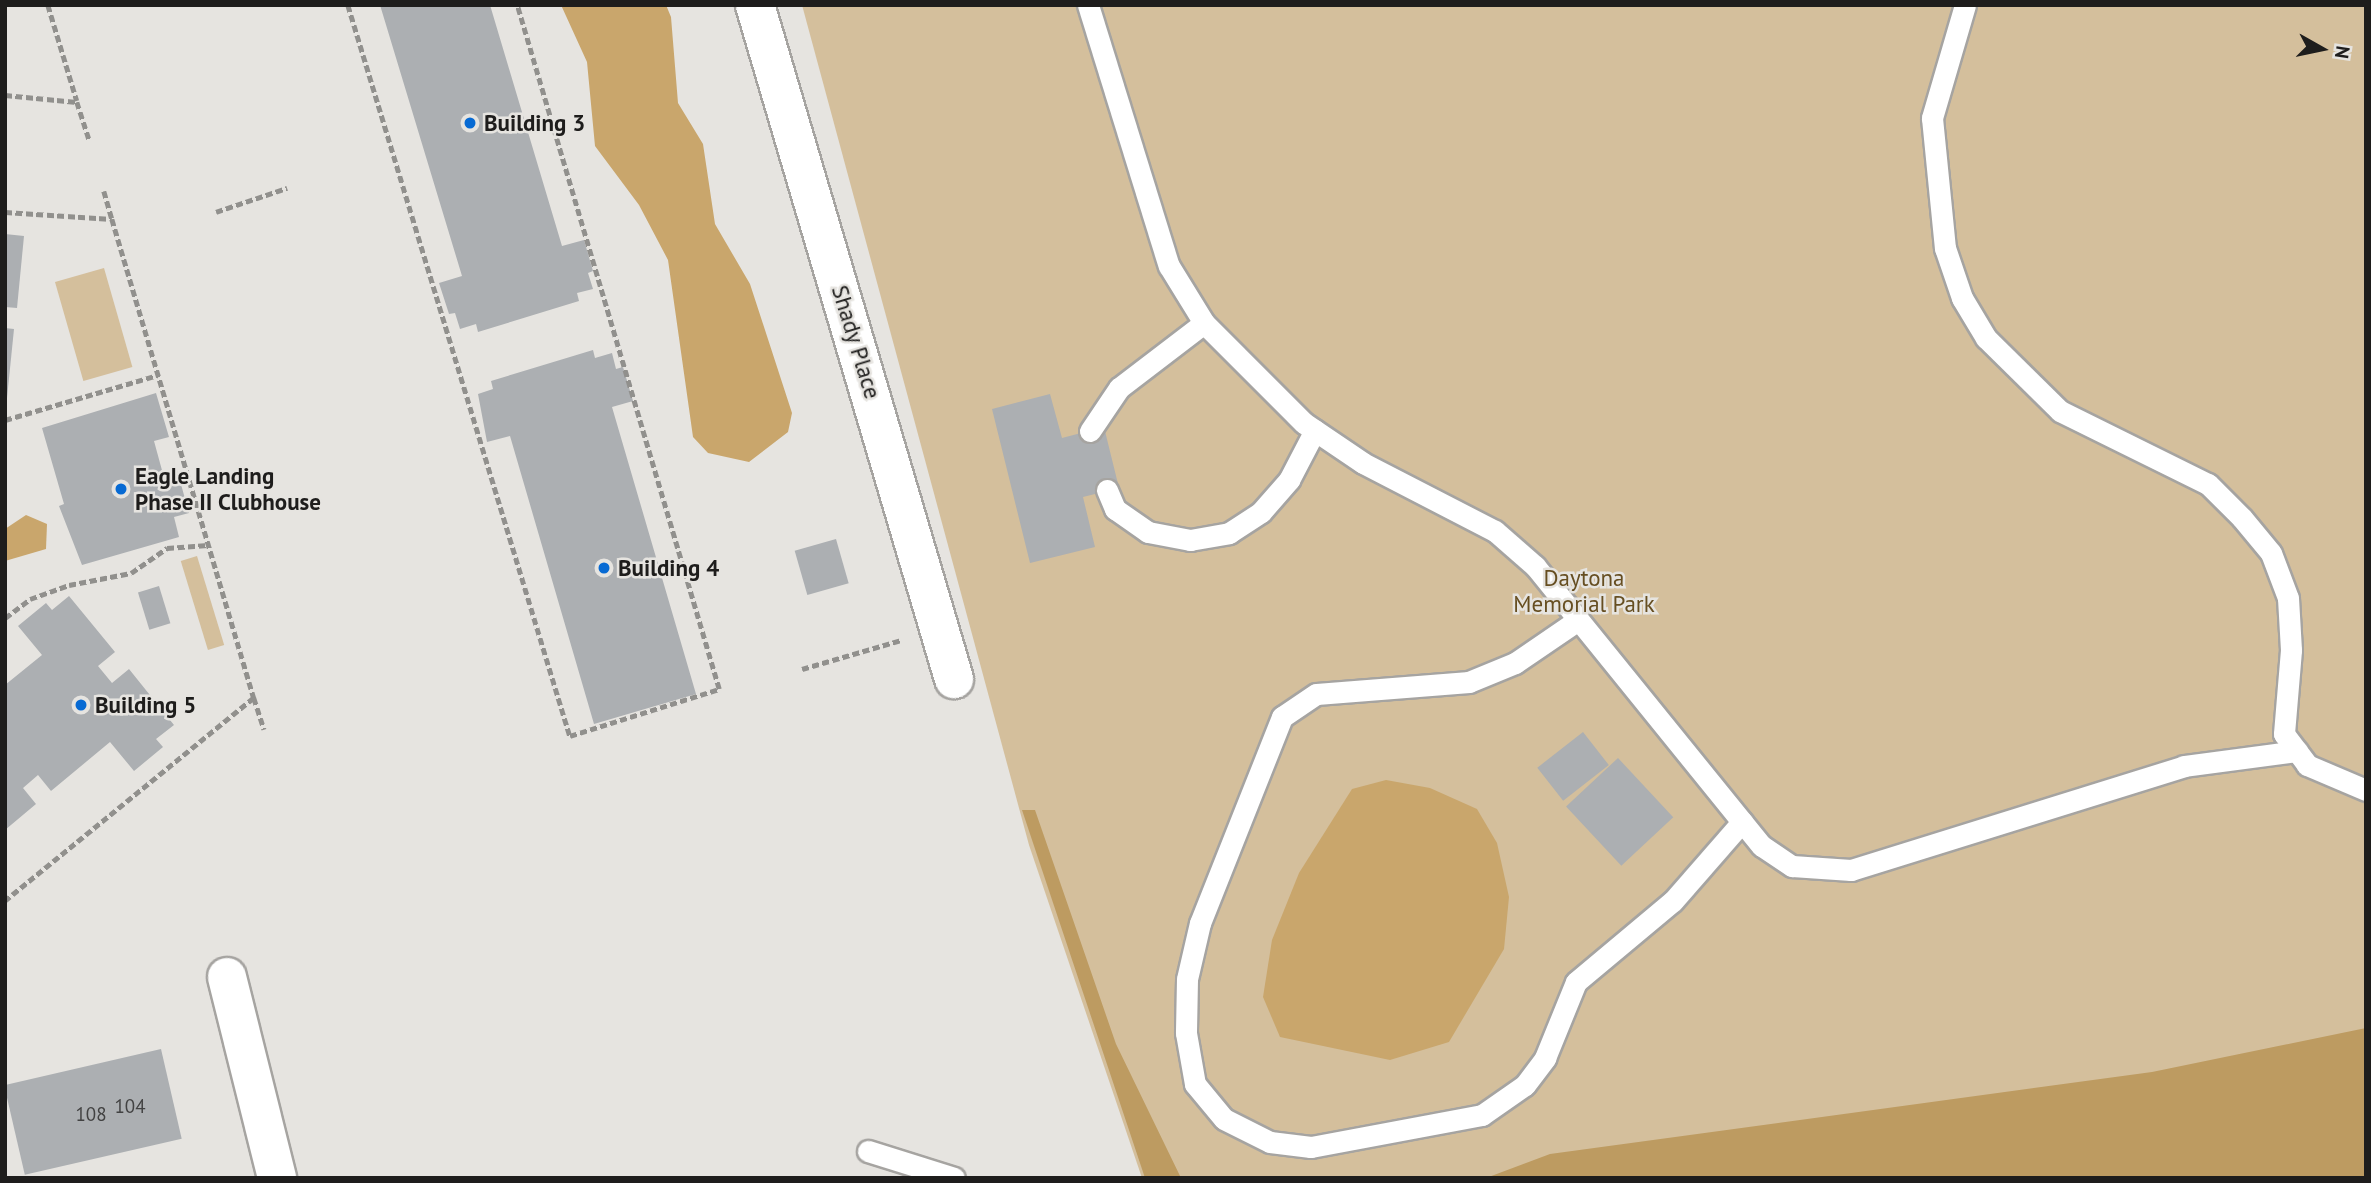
<!DOCTYPE html>
<style>
body{margin:0}
#map{position:relative;width:2371px;height:1183px;overflow:hidden;background:#e6e4e0;font-family:"PT Sans",sans-serif}
div>[style]{position:absolute}
[style*='--x']{left:calc(var(--x)*1px);top:calc(var(--y)*1px);width:calc(var(--w)*1px);rotate:calc(var(--a)*1deg)}
.green>*{inset:0;background:#d4bf9c;transform-origin:0 0}
.forest>*{inset:0;background:#bd9b61}
.water>*{inset:0;background:#c9a66c}
.building>*{inset:0;background:#acafb2;transform-origin:0 0}
.path>*{height:4.5px;margin-top:-2.25px;transform-origin:0;background:repeating-linear-gradient(90deg,#91908d 0 7px,transparent 0 10.5px)}
.roads{filter:drop-shadow(2px 0 #a6a4a1) drop-shadow(-2px 0 #a6a4a1) drop-shadow(0 2px #a6a4a1) drop-shadow(0 -2px #a6a4a1)}
.service>*{height:21px;margin:-10.5px;padding:0 10.5px;transform-origin:10.5px;border-radius:10.5px;background:#fff}
.minor>*{height:38px;margin:-19px;padding:0 19px;transform-origin:19px;border-radius:19px;background:#fff}
.dots>*{width:19px;height:19px;translate:-50% -50%;box-sizing:border-box;border:4px solid #e6e4e0;border-radius:50%}
span{translate:-50% -50%;white-space:nowrap;text-align:center;line-height:1.15;-webkit-text-stroke:5px #e6e4e0;paint-order:stroke}
.number-label{font-size:19px;color:#424242}
.number-label span{-webkit-text-stroke-width:0}
.poi-label{font-size:23px;color:#1e1d1c;font-weight:700}
.left{translate:0 -50%;text-align:left}
.street-label{font-size:23px;color:#1e1d1c}
.park-label{font-size:23px;color:#664e21}
.frame{position:absolute;inset:0;border:7px solid #1e1d1c;pointer-events:none}
.north{position:absolute;left:2287px;top:14px;width:70px;height:70px;-webkit-text-stroke:5px #e6e4e0;paint-order:stroke;rotate:99deg;font-size:19px;font-weight:700;line-height:28px;text-align:center;color:#1e1d1c}
.north::after{content:'';display:block;margin:auto;width:24px;height:32px;background:#1e1d1c;clip-path:polygon(50% 0,100% 100%,50% 72%,0 100%)}
</style>
<div id="map">
<div class="green">
<div style="clip-path:polygon(802px 5px,2366px 5px,2366px 1178px,1142px 1178px,1029px 845px)"></div>
<div style="left:104px;top:268px;width:103px;height:51px;rotate:74deg"></div>
<div style="left:197px;top:556px;width:93px;height:17px;rotate:73deg"></div>
</div>
<div class="forest">
<div style="clip-path:polygon(1022px 810px,1035px 810px,1116px 1044px,1181px 1178px,1145px 1178px)"></div>
<div style="clip-path:polygon(2366px 1028px,2366px 1178px,1486px 1178px,1550px 1154px,2152px 1072px)"></div>
</div>
<div class="water">
<div style="clip-path:polygon(561px 5px,666px 5px,671px 17px,678px 103px,703px 144px,715px 224px,750px 284px,792px 413px,788px 432px,749px 462px,708px 453px,693px 437px,668px 260px,639px 205px,595px 146px,587px 62px)"></div>
<div style="clip-path:polygon(26px 515px,47px 524px,46px 549px,5px 561px,5px 529px)"></div>
<div style="clip-path:polygon(1386px 780px,1430px 788px,1477px 809px,1497px 843px,1509px 897px,1504px 949px,1449px 1042px,1390px 1060px,1280px 1037px,1263px 997px,1272px 940px,1299px 873px,1352px 789px)"></div>
</div>
<div class="building">
<div style="clip-path:polygon(380px 5px,490px 5px,562px 246px,584px 240px,593px 271px,588px 273px,593px 289px,577px 293px,579px 301px,478px 332px,476px 324px,460px 329px,455px 313px,449px 314px,439px 283px,462px 276px)"></div>
<div style="clip-path:polygon(5px 234px,24px 236px,17px 308px,5px 307px)"></div>
<div style="clip-path:polygon(5px 328px,14px 329px,7px 398px,5px 398px)"></div>
<div style="clip-path:polygon(593px 350px,595px 358px,612px 353px,616px 369px,623px 367px,633px 401px,612px 407px,696px 694px,594px 724px,510px 436px,487px 442px,478px 394px,493px 389px,491px 381px)"></div>
<div style="clip-path:polygon(156px 393px,169px 437px,154px 441px,163px 474px,177px 470px,189px 513px,174px 517px,179px 537px,82px 565px,59px 506px,64px 504px,42px 428px)"></div>
<div style="clip-path:polygon(1050px 394px,1062px 438px,1104px 427px,1119px 488px,1083px 497px,1095px 547px,1030px 563px,992px 409px)"></div>
<div style="left:836px;top:539px;width:46px;height:43px;rotate:74deg"></div>
<div style="left:159px;top:586px;width:39px;height:22px;rotate:73deg"></div>
<div style="clip-path:polygon(69px 596px,115px 652px,98px 666px,112px 683px,129px 669px,174px 725px,156px 739px,163px 747px,134px 771px,110px 742px,51px 791px,38px 775px,23px 788px,36px 804px,5px 830px,5px 685px,42px 655px,18px 626px,46px 603px,52px 610px)"></div>
<div style="left:1583px;top:732px;width:42px;height:58px;rotate:52deg"></div>
<div style="left:1618px;top:758px;width:81px;height:71px;rotate:47deg"></div>
<div style="left:161px;top:1049px;width:92px;height:161px;rotate:77deg"></div>
</div>
<div class="path">
<div style="--x:48;--y:5;--w:100;--a:73.2"></div>
<div style="--x:348;--y:5;--w:764;--a:73.11"></div>
<div style="--x:570;--y:736;--w:156;--a:-17.5"></div>
<div style="--x:719;--y:689;--w:713;--a:-106.45"></div>
<div style="--x:5;--y:95;--w:72;--a:5.6"></div>
<div style="--x:77;--y:102;--w:39;--a:72"></div>
<div style="--x:104;--y:191;--w:29;--a:74"></div>
<div style="--x:5;--y:212;--w:107;--a:3.7"></div>
<div style="--x:112;--y:219;--w:500;--a:73.5"></div>
<div style="--x:254;--y:698;--w:321;--a:140.8"></div>
<div style="--x:216;--y:212;--w:75;--a:-18.7"></div>
<div style="--x:5;--y:420;--w:159;--a:-16.4"></div>
<div style="--x:5;--y:618;--w:31;--a:-37"></div>
<div style="--x:30;--y:599;--w:41;--a:-19.7"></div>
<div style="--x:69;--y:585;--w:63;--a:-11"></div>
<div style="--x:131;--y:573;--w:44;--a:-34.8"></div>
<div style="--x:167;--y:548;--w:41;--a:-4.2"></div>
<div style="--x:802;--y:669;--w:103;--a:-16.3"></div>
<div style="--x:254;--y:698;--w:33;--a:72"></div>
</div>
<div class="roads">
<div class="service">
<div style="--x:1088;--y:5;--w:273;--a:72.8"></div>
<div style="--x:1169;--y:266;--w:67;--a:58.4"></div>
<div style="--x:1204;--y:323;--w:141;--a:45"></div>
<div style="--x:1304;--y:423;--w:71;--a:34.1"></div>
<div style="--x:1363;--y:463;--w:148;--a:27.3"></div>
<div style="--x:1495;--y:531;--w:53;--a:41.2"></div>
<div style="--x:1535;--y:566;--w:360;--a:51"></div>
<div style="--x:1762;--y:846;--w:36;--a:34"></div>
<div style="--x:1792;--y:866;--w:59;--a:3.9"></div>
<div style="--x:1851;--y:870;--w:349;--a:-17.3"></div>
<div style="--x:2184;--y:766;--w:114;--a:-7.6"></div>
<div style="--x:1965;--y:5;--w:118;--a:106.3"></div>
<div style="--x:1932;--y:118;--w:131;--a:84.3"></div>
<div style="--x:1945;--y:248;--w:53;--a:71.2"></div>
<div style="--x:1962;--y:298;--w:47;--a:59"></div>
<div style="--x:1986;--y:338;--w:104;--a:44.6"></div>
<div style="--x:2060;--y:411;--w:165;--a:26.3"></div>
<div style="--x:2208;--y:484;--w:48;--a:45"></div>
<div style="--x:2242;--y:518;--w:45;--a:50.4"></div>
<div style="--x:2271;--y:553;--w:48;--a:69.3"></div>
<div style="--x:2288;--y:598;--w:52;--a:86.7"></div>
<div style="--x:2291;--y:650;--w:84;--a:94.8"></div>
<div style="--x:2284;--y:734;--w:39;--a:53"></div>
<div style="--x:2307;--y:765;--w:64;--a:23"></div>
<div style="--x:1090;--y:431;--w:52;--a:-56"></div>
<div style="--x:1119;--y:388;--w:107;--a:-37.4"></div>
<div style="--x:1107;--y:490;--w:21;--a:67"></div>
<div style="--x:1115;--y:509;--w:40;--a:34.9"></div>
<div style="--x:1148;--y:532;--w:43;--a:10.8"></div>
<div style="--x:1190;--y:540;--w:40;--a:-10"></div>
<div style="--x:1229;--y:533;--w:38;--a:-33"></div>
<div style="--x:1261;--y:512;--w:43;--a:-48.8"></div>
<div style="--x:1289;--y:480;--w:56;--a:-62.5"></div>
<div style="--x:1578;--y:620;--w:76;--a:145.7"></div>
<div style="--x:1515;--y:663;--w:50;--a:157.6"></div>
<div style="--x:1469;--y:682;--w:153;--a:175.5"></div>
<div style="--x:1316;--y:694;--w:41;--a:145.9"></div>
<div style="--x:1282;--y:717;--w:222;--a:111.7"></div>
<div style="--x:1200;--y:923;--w:57;--a:103.1"></div>
<div style="--x:1187;--y:979;--w:54;--a:91.1"></div>
<div style="--x:1186;--y:1033;--w:52;--a:80"></div>
<div style="--x:1195;--y:1084;--w:45;--a:50.4"></div>
<div style="--x:1224;--y:1119;--w:51;--a:26.6"></div>
<div style="--x:1270;--y:1142;--w:41;--a:7"></div>
<div style="--x:1311;--y:1147;--w:174;--a:-10.6"></div>
<div style="--x:1482;--y:1115;--w:52;--a:-34.9"></div>
<div style="--x:1525;--y:1085;--w:34;--a:-53"></div>
<div style="--x:1545;--y:1058;--w:82;--a:-67.8"></div>
<div style="--x:1576;--y:982;--w:126;--a:-39.9"></div>
<div style="--x:1673;--y:901;--w:105;--a:-48.9"></div>
<div style="--x:868;--y:1151;--w:90;--a:17.4"></div>
</div>
<div class="minor">
<div style="--x:755;--y:5;--w:703;--a:73.55"></div>
<div style="--x:227;--y:977;--w:207;--a:76"></div>
</div>
</div>
<div class="dots">
<div style="left:470px;top:123px;background:#076ad3"></div>
<div style="left:121px;top:489px;background:#076ad3"></div>
<div style="left:604px;top:568px;background:#076ad3"></div>
<div style="left:81px;top:705px;background:#076ad3"></div>
</div>
<div class="number-label">
<span style="left:130px;top:1107px">104</span>
<span style="left:91px;top:1115px">108</span>
</div>
<div class="poi-label">
<span class="left" style="left:484px;top:123px">Building 3</span>
<span class="left" style="left:135px;top:489px">Eagle Landing<br>Phase II Clubhouse</span>
<span class="left" style="left:618px;top:568px">Building 4</span>
<span class="left" style="left:95px;top:705px">Building 5</span>
</div>
<div class="street-label">
<span style="left:856px;top:342px;rotate:73deg">Shady Place</span>
</div>
<div class="park-label">
<span style="left:1584px;top:591px">Daytona<br>Memorial Park</span>
</div>
<div class="frame"></div>
<div class="north">N</div>
</div>
